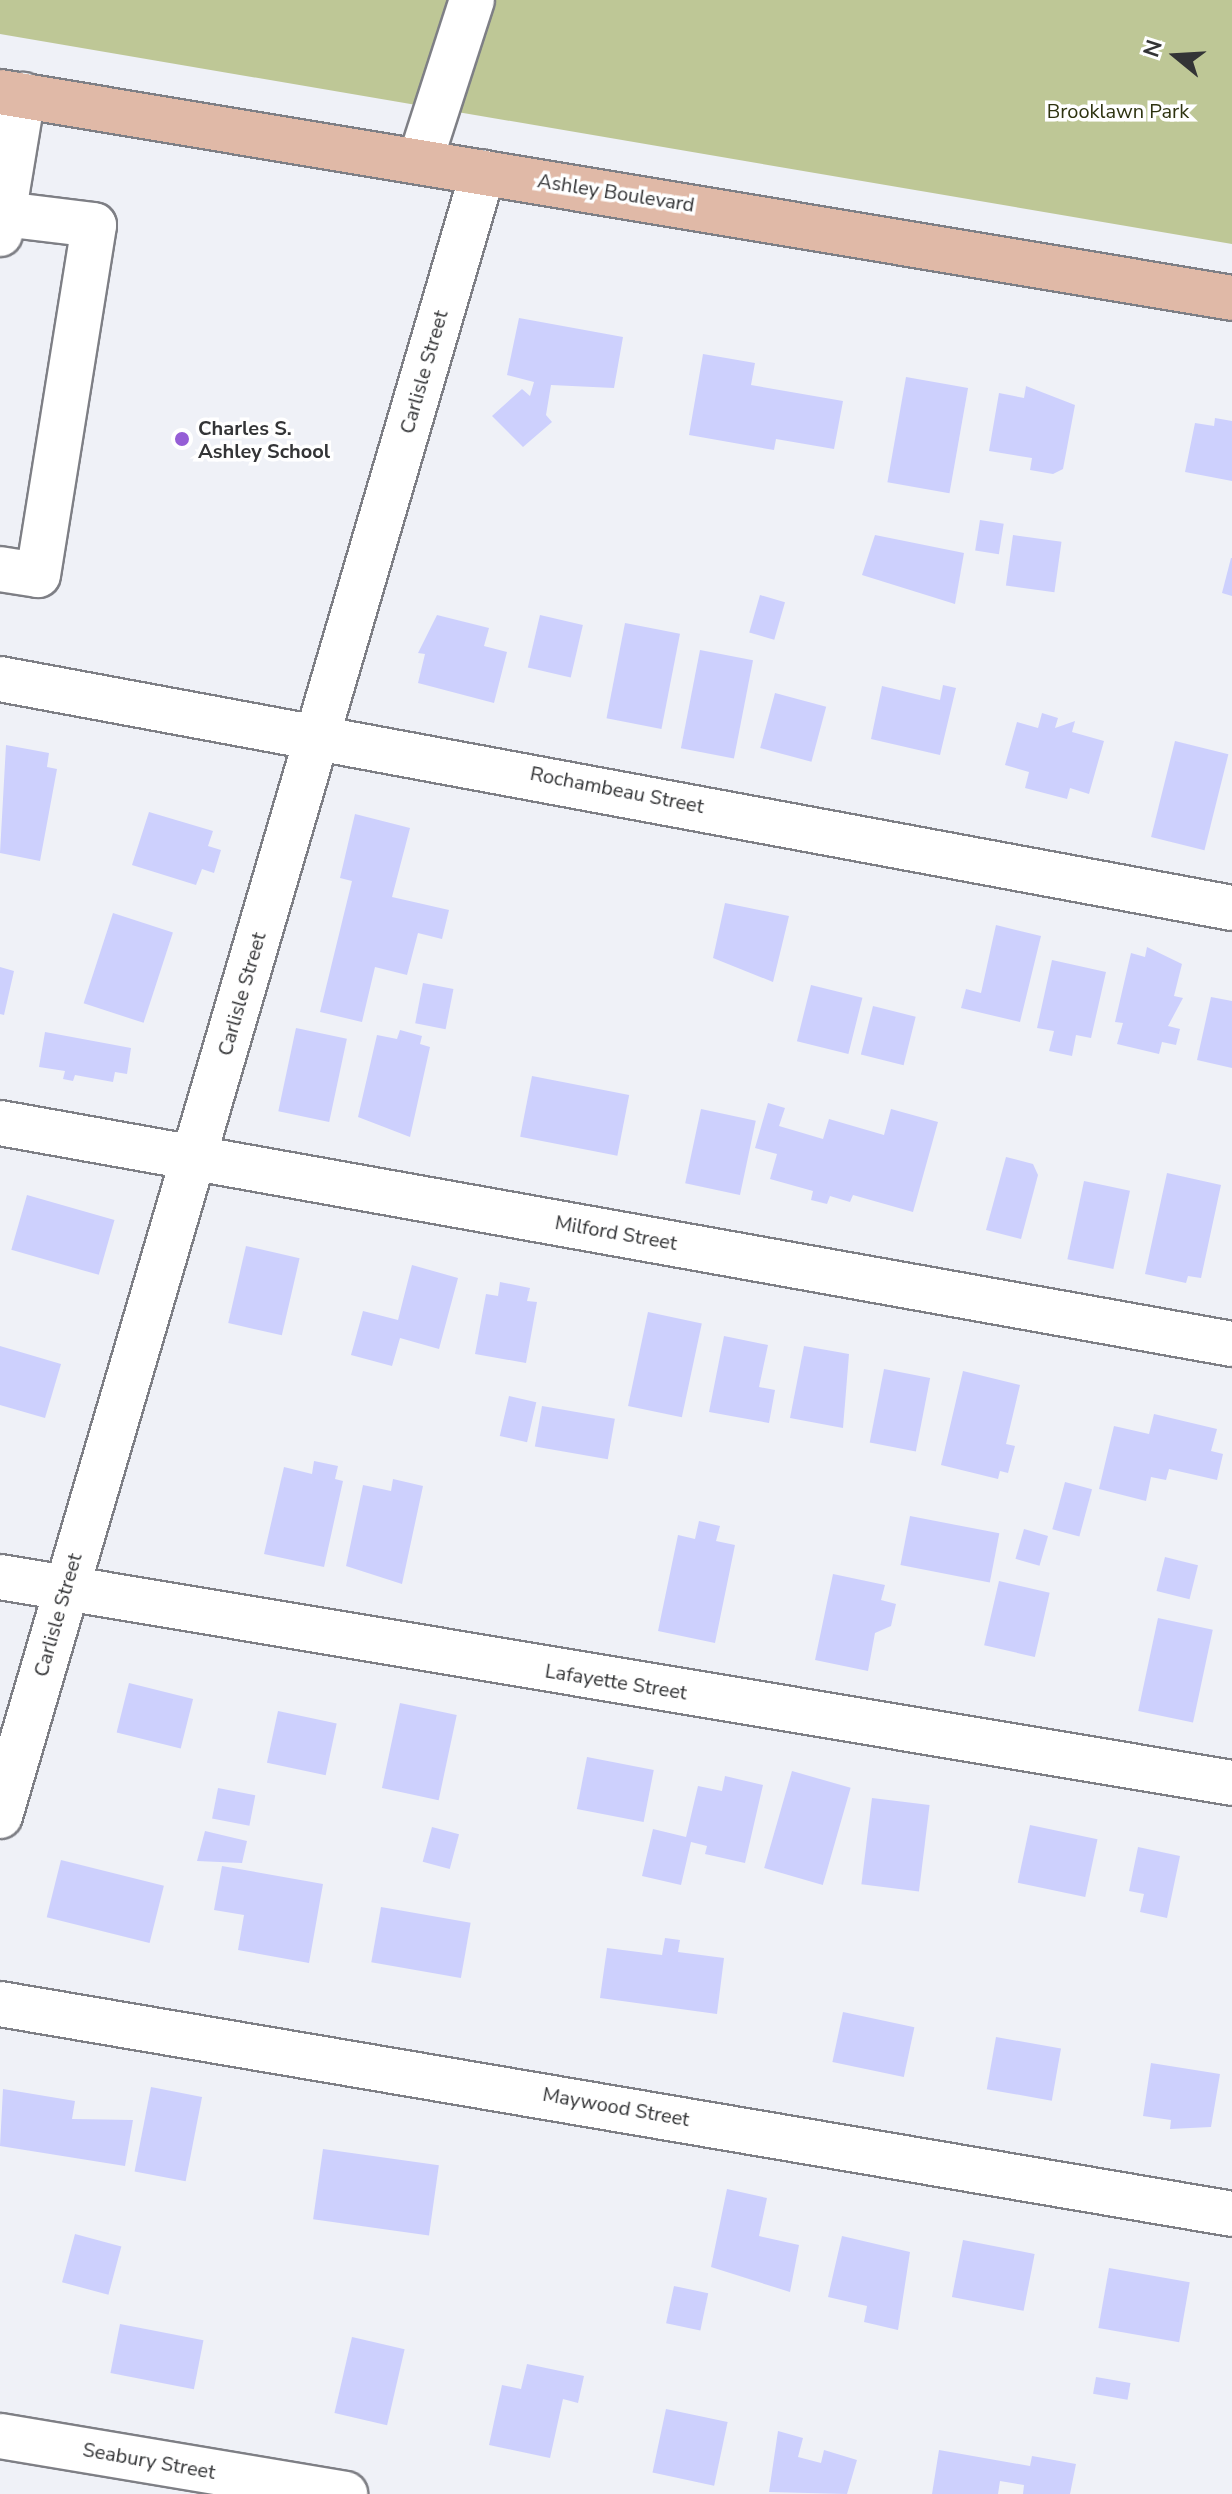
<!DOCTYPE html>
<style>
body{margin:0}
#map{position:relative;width:1232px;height:2494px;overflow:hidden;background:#eff1f7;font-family:"Nunito Sans",sans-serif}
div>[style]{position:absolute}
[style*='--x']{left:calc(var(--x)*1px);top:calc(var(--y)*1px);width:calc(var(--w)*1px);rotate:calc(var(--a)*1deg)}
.green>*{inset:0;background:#bec796}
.building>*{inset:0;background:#cdd0fd;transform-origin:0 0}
.roads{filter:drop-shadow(2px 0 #7e7f85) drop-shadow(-2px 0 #7e7f85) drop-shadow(0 2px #7e7f85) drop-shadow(0 -2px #7e7f85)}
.minor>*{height:44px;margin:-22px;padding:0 22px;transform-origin:22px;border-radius:22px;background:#fff}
.major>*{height:44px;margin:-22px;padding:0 22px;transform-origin:22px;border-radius:22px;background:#e0b9a7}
.dots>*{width:22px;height:22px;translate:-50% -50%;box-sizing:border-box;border:4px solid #fff;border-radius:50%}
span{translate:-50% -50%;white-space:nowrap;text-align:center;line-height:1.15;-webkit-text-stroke:7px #fff;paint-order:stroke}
.park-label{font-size:20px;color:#2e3310}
.street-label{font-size:20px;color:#333436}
.poi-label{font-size:20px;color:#333436;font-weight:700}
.left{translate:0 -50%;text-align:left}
.north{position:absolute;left:1136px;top:16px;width:80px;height:80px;-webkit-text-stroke:6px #fff;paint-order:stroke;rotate:288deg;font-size:22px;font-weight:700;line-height:32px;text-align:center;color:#333436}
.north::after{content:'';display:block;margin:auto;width:28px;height:36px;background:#333436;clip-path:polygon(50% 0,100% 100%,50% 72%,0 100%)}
</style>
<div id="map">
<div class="green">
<div style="clip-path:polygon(0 0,1232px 0,1232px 244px,0 34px)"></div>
</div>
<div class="building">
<div style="clip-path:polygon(519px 318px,623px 337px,614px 388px,551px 385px,546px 415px,552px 422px,523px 447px,492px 416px,522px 389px,530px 396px,534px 382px,507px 375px)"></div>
<div style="clip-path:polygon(703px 354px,755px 363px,751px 385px,843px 401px,834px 449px,776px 439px,774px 450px,689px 435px)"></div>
<div style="left:906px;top:377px;width:63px;height:107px;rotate:10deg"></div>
<div style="clip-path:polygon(1026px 386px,1075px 405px,1063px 469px,1053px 474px,1030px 470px,1032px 458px,989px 451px,999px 393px,1024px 398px)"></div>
<div style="clip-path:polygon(1215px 418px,1232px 421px,1232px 481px,1185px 472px,1195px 423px,1214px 426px)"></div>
<div style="left:980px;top:520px;width:24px;height:31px;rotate:9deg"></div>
<div style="clip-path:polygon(875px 535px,964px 553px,955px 604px,862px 575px)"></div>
<div style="left:1013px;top:535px;width:49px;height:51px;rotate:8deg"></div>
<div style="clip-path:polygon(1231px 558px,1232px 558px,1232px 596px,1222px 593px)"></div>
<div style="left:760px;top:595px;width:26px;height:39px;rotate:16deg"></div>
<div style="clip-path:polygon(437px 615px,489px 628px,484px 646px,507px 652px,494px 703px,418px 683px,425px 654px,418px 653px)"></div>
<div style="left:540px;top:615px;width:44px;height:54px;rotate:13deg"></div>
<div style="left:625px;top:623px;width:56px;height:97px;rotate:11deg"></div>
<div style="left:700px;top:650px;width:54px;height:100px;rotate:11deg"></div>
<div style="clip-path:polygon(943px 685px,956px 688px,940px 755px,871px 739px,882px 686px,940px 700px)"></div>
<div style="left:775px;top:693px;width:53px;height:57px;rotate:15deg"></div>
<div style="clip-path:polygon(1042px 713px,1058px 718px,1055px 728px,1075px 721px,1072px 732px,1104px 741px,1089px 794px,1070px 788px,1067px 799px,1025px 788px,1029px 772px,1005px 765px,1017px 722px,1038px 728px)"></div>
<div style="left:1175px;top:741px;width:55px;height:99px;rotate:14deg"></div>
<div style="clip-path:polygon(6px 745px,49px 753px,47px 767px,57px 769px,40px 861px,0 853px)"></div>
<div style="clip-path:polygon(149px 812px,213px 831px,208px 846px,221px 850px,214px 873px,202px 869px,196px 885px,132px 865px)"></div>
<div style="clip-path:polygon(355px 814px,410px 828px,392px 897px,449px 910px,442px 939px,418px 933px,407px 975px,375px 967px,362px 1022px,320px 1012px,352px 881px,340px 878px)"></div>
<div style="clip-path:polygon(725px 903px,789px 916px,773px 982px,713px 958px)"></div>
<div style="left:113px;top:913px;width:63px;height:95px;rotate:18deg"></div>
<div style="clip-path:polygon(996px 925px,1041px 936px,1020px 1022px,961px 1008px,966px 989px,981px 993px)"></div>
<div style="clip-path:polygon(1147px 947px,1182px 964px,1174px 996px,1183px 998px,1168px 1026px,1180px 1029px,1176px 1045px,1162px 1042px,1159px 1054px,1117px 1044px,1123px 1023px,1115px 1022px,1131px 953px,1145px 957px)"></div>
<div style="clip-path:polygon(1052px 960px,1106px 972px,1091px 1038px,1076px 1035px,1072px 1056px,1049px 1051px,1054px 1031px,1037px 1028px)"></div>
<div style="clip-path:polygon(0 967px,14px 971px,4px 1015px,0 1014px)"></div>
<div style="left:423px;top:983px;width:31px;height:41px;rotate:11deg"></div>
<div style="left:811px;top:985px;width:53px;height:58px;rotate:14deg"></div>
<div style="clip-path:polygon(1211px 997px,1232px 1001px,1232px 1068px,1197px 1060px)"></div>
<div style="left:873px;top:1006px;width:44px;height:50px;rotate:14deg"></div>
<div style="left:296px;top:1028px;width:52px;height:85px;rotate:12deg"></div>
<div style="clip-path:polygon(400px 1030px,422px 1036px,420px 1044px,430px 1047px,410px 1137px,358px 1117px,377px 1035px,397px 1039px)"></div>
<div style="clip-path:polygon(45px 1032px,131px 1048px,127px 1074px,115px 1072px,113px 1082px,75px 1075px,73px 1081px,63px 1079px,65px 1071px,39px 1067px)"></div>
<div style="left:532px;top:1076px;width:99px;height:62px;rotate:11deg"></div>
<div style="clip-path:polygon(768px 1103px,785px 1108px,779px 1126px,823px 1139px,829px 1119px,884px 1135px,891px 1109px,938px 1122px,913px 1212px,853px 1195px,850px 1202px,830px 1196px,827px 1204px,811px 1200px,813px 1191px,770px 1179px,777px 1154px,755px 1148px)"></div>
<div style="left:701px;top:1109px;width:56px;height:76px;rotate:12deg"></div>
<div style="clip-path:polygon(1006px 1157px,1033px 1164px,1038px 1175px,1021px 1239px,986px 1230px)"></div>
<div style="clip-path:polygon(1167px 1173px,1221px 1185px,1201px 1278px,1188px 1276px,1186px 1283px,1145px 1274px)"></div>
<div style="left:1084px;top:1181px;width:47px;height:80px;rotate:12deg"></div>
<div style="left:27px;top:1195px;width:91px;height:57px;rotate:16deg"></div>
<div style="left:246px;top:1246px;width:55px;height:79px;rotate:13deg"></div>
<div style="clip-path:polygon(412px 1265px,458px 1278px,439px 1349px,400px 1338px,392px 1366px,351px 1355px,363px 1311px,398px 1320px)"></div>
<div style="clip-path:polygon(500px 1282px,530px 1288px,527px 1301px,537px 1302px,526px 1363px,475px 1354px,486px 1294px,498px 1296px)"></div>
<div style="left:648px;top:1312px;width:55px;height:96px;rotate:12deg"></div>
<div style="clip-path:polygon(724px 1336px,768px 1345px,759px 1387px,775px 1390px,769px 1423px,709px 1412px)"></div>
<div style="clip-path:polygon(0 1346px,61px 1364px,45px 1418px,0 1405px)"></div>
<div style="clip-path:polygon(804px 1346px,849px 1354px,843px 1428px,790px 1418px)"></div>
<div style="left:884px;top:1369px;width:47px;height:75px;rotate:11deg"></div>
<div style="clip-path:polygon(963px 1371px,1020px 1385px,1006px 1444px,1015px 1446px,1008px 1473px,1000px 1471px,998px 1479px,941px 1465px)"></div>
<div style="left:509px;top:1396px;width:28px;height:41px;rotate:13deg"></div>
<div style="left:542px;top:1406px;width:74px;height:41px;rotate:10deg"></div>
<div style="clip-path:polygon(1154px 1414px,1217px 1429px,1211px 1451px,1223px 1454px,1217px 1480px,1169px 1469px,1166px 1480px,1151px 1477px,1146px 1501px,1099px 1489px,1114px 1426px,1149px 1434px)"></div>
<div style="clip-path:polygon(314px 1461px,338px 1466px,335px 1479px,343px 1481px,324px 1567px,264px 1554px,284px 1467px,312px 1474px)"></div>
<div style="clip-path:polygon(393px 1479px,423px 1486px,402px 1584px,346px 1566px,363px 1485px,391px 1491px)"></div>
<div style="left:1065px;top:1482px;width:28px;height:49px;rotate:15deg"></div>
<div style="left:910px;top:1516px;width:91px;height:50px;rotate:11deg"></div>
<div style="clip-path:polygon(699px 1521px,720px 1526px,716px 1541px,735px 1545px,715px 1643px,658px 1631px,678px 1535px,695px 1539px)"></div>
<div style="left:1024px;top:1529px;width:25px;height:31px;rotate:16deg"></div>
<div style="left:1165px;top:1557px;width:34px;height:35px;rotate:14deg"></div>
<div style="clip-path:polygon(833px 1574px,885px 1585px,881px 1600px,896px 1604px,891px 1626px,875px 1633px,868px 1671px,815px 1660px)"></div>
<div style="left:999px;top:1581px;width:52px;height:66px;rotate:13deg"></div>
<div style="left:1158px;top:1618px;width:56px;height:95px;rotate:12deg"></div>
<div style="left:129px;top:1683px;width:66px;height:51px;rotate:14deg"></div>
<div style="left:400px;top:1703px;width:58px;height:87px;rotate:12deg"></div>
<div style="left:278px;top:1711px;width:60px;height:53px;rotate:12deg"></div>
<div style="left:587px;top:1757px;width:68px;height:53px;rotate:11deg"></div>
<div style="left:792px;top:1771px;width:61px;height:101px;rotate:16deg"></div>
<div style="clip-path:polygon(725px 1776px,763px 1785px,745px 1863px,705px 1854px,707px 1846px,691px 1842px,681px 1885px,642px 1876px,653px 1829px,686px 1837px,698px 1786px,722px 1791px)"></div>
<div style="left:218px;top:1788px;width:38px;height:31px;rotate:11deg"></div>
<div style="left:872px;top:1798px;width:58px;height:87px;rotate:7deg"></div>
<div style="left:1030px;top:1825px;width:69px;height:59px;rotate:12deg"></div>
<div style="left:432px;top:1827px;width:28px;height:36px;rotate:15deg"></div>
<div style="clip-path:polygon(205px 1831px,247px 1841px,242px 1863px,197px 1861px)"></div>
<div style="clip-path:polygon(1138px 1847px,1180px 1856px,1167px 1918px,1140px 1912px,1144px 1894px,1129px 1891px)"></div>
<div style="left:61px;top:1860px;width:106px;height:59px;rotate:14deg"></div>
<div style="clip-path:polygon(222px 1866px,323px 1884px,309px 1963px,238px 1950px,244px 1915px,214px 1910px)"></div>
<div style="left:381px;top:1907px;width:91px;height:56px;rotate:10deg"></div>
<div style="clip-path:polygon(665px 1938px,680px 1940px,678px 1952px,724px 1958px,717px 2014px,600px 1998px,607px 1948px,662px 1955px)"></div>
<div style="left:843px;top:2012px;width:73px;height:51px;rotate:12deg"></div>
<div style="left:996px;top:2037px;width:66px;height:53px;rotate:10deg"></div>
<div style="clip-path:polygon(1151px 2063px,1220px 2074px,1211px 2127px,1170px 2129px,1171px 2120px,1143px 2116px)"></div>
<div style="left:151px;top:2087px;width:52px;height:86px;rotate:11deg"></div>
<div style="clip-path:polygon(3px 2089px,75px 2101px,72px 2119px,133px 2120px,125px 2166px,0 2146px)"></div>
<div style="left:323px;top:2149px;width:117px;height:71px;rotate:8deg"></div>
<div style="clip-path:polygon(727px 2189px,767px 2198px,759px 2236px,799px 2245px,790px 2292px,711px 2267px)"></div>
<div style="left:75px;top:2234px;width:48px;height:50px;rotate:15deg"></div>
<div style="clip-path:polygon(842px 2236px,910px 2252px,898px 2330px,864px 2322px,867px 2306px,828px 2297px)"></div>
<div style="left:963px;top:2240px;width:73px;height:58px;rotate:11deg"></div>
<div style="left:1109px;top:2268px;width:82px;height:61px;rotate:10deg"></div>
<div style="left:674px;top:2286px;width:35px;height:38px;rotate:12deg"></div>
<div style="left:120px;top:2324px;width:85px;height:50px;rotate:11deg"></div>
<div style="left:352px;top:2337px;width:54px;height:78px;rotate:13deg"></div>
<div style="clip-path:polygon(527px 2364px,584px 2376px,578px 2403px,563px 2399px,550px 2458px,489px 2445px,502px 2385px,521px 2389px)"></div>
<div style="left:1096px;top:2377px;width:35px;height:17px;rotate:10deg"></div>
<div style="left:666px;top:2409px;width:63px;height:65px;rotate:12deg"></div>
<div style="clip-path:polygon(778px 2431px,803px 2438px,798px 2457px,821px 2463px,824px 2450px,857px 2460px,847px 2494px,769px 2492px)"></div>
<div style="clip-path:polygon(939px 2450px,1030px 2466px,1032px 2456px,1076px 2464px,1070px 2494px,1023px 2494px,1024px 2485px,1000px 2481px,998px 2494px,932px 2494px)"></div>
</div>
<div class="roads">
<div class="minor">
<div style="--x:420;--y:161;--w:169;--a:-72.1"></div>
<div style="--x:0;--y:234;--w:141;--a:-80.6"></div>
<div style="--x:0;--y:569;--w:38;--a:9"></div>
<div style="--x:38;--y:575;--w:354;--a:-80.9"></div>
<div style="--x:94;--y:225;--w:92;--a:-173.1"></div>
<div style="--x:0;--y:679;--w:1253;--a:10.53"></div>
<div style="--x:0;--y:1123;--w:1252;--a:10.17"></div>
<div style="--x:0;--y:1577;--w:1249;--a:9.49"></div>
<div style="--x:0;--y:1816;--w:1713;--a:-73.63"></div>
<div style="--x:0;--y:2004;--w:1250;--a:9.67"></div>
<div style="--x:0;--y:2436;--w:350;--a:9.5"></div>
</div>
<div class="major">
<div style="--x:0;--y:92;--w:1249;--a:9.49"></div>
</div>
</div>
<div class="dots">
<div style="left:182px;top:439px;background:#955ed6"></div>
</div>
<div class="park-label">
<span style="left:1118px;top:111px">Brooklawn Park</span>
</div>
<div class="street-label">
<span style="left:616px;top:193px;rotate:9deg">Ashley Boulevard</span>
<span style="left:424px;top:372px;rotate:-74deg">Carlisle Street</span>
<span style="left:617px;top:790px;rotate:11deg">Rochambeau Street</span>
<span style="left:242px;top:994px;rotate:-74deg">Carlisle Street</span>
<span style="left:616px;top:1233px;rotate:10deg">Milford Street</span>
<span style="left:58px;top:1615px;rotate:-74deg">Carlisle Street</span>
<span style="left:616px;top:1682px;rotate:9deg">Lafayette Street</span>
<span style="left:616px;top:2107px;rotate:10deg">Maywood Street</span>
<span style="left:149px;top:2461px;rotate:10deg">Seabury Street</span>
</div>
<div class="poi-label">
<span class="left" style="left:198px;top:440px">Charles S.<br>Ashley School</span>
</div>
<div class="north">N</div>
</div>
